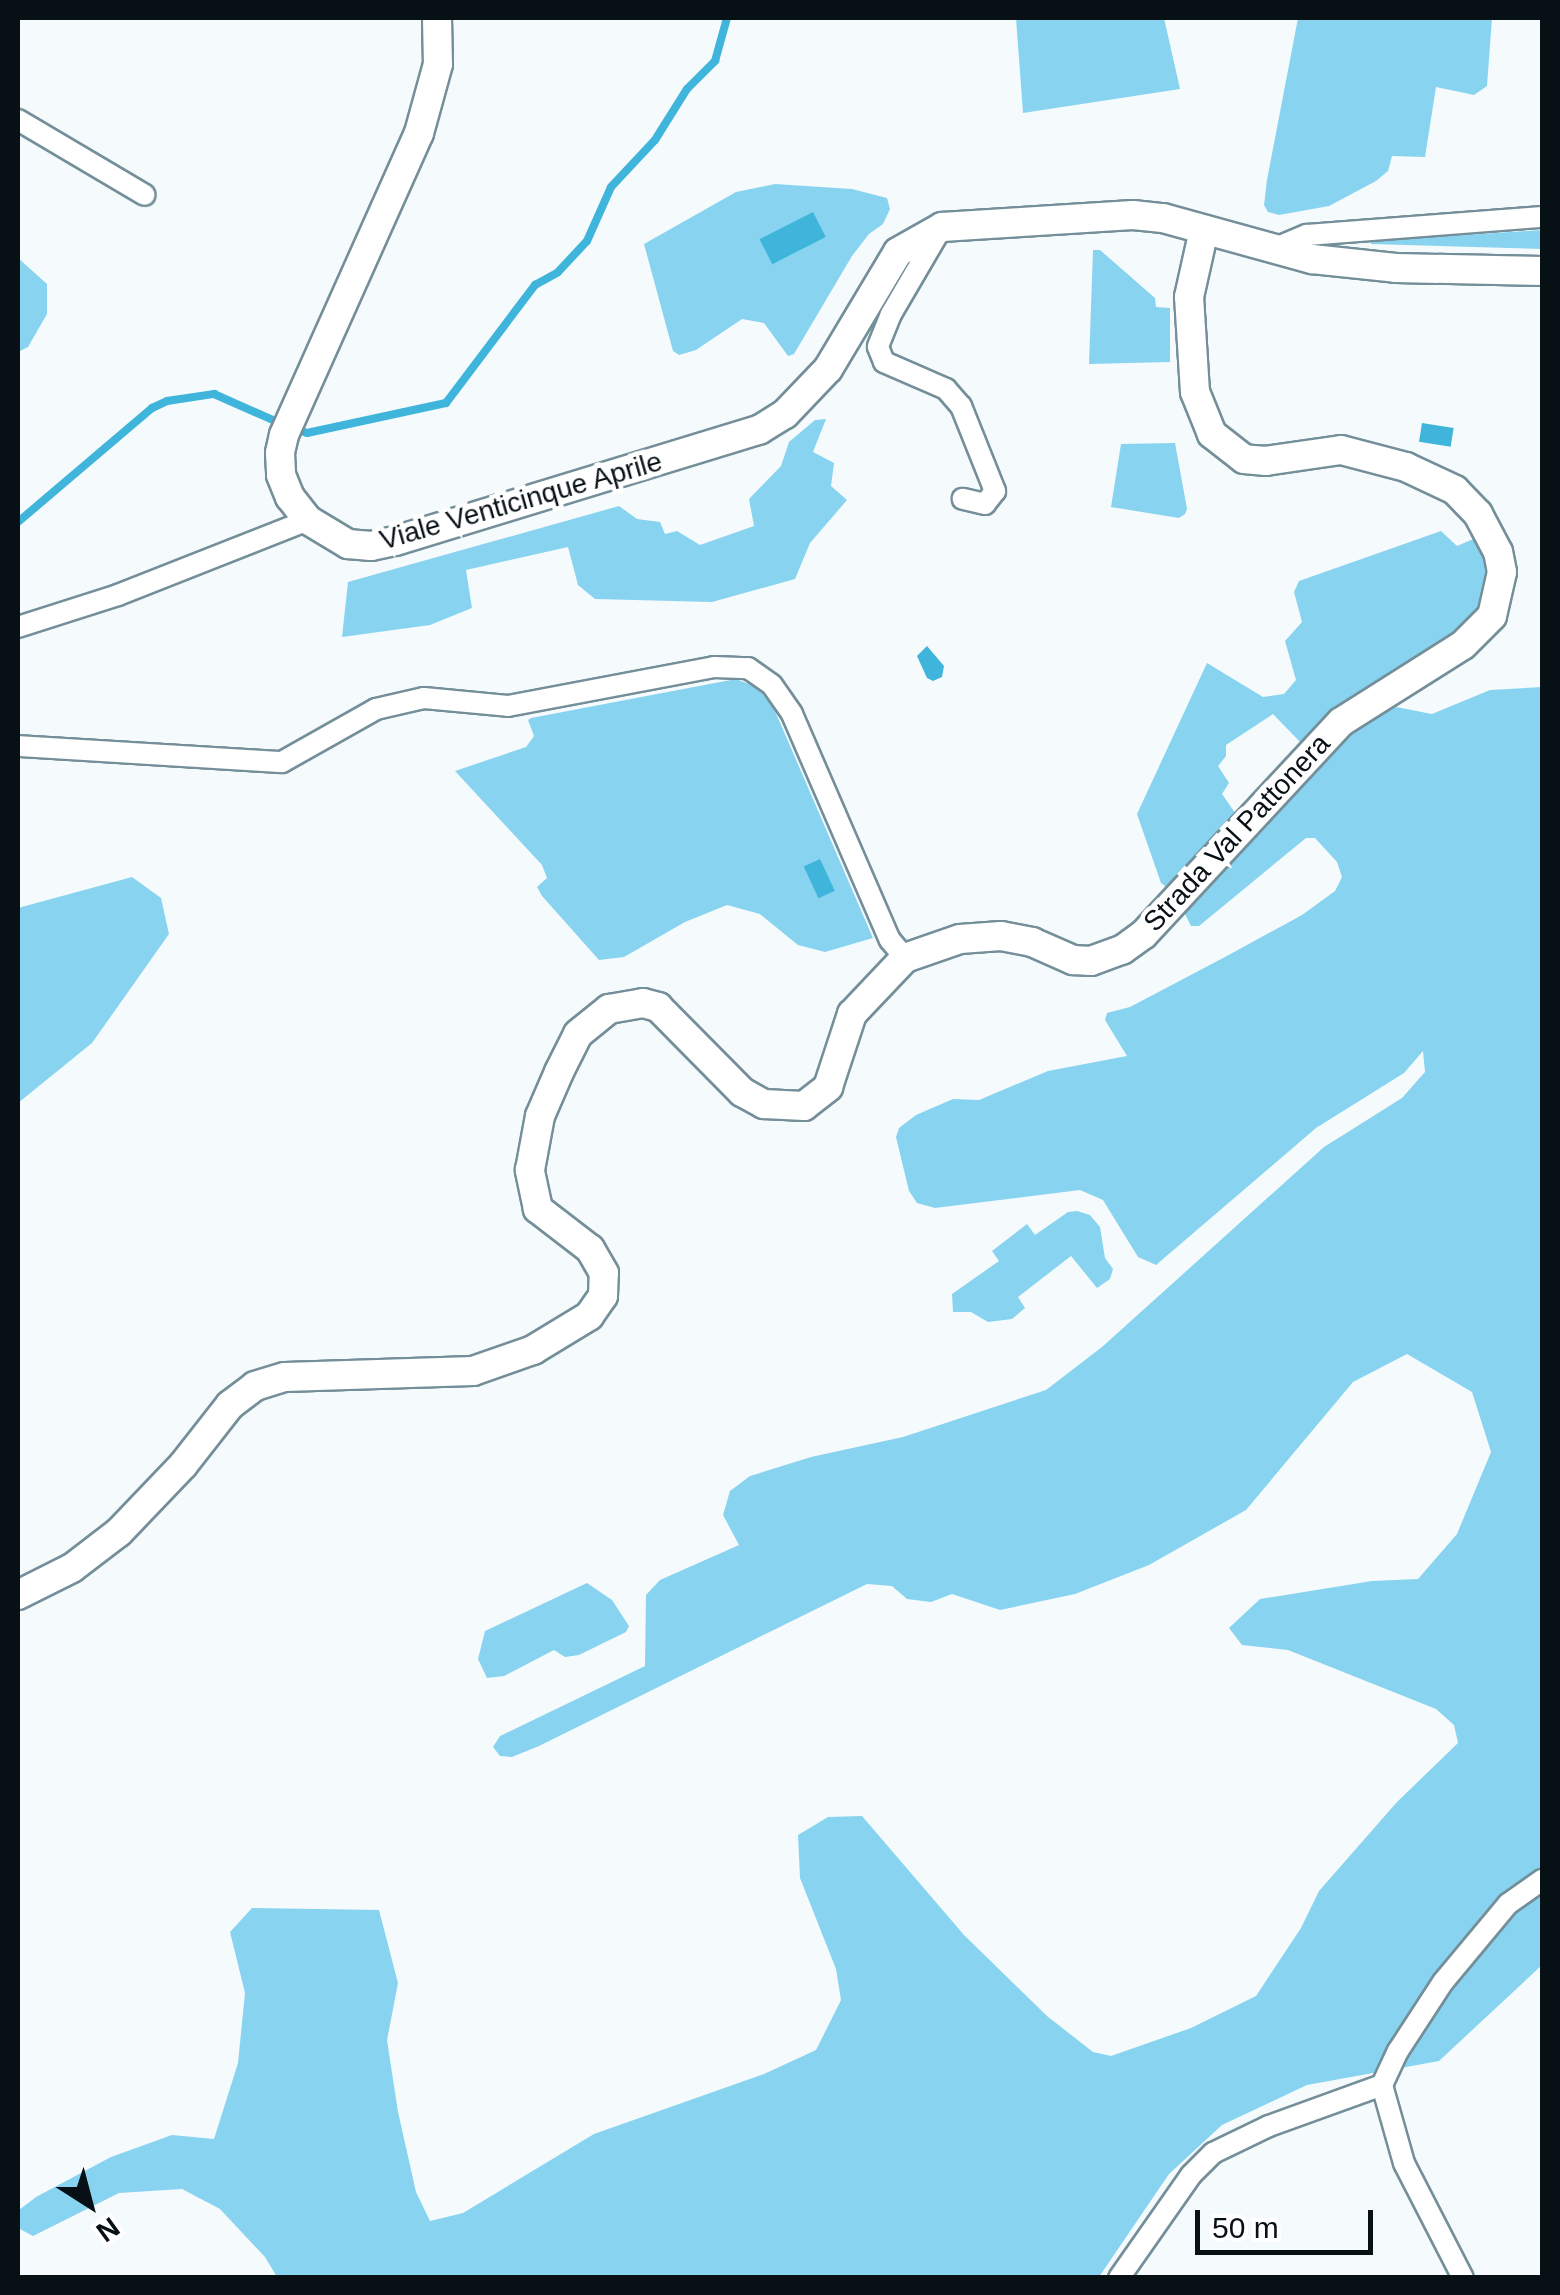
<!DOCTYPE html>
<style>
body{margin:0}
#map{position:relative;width:1560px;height:2295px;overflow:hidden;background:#f5fafc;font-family:Arial,sans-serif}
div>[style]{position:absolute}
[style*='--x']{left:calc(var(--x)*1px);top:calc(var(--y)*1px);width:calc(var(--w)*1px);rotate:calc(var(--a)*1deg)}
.green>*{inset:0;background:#88d4f0}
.water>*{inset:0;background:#3fb5dc;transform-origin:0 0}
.stream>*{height:8px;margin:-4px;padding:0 4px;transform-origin:4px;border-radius:4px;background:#3fb5dc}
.roads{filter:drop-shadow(2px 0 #748f99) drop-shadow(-2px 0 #748f99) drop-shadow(0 2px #748f99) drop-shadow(0 -2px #748f99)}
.street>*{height:20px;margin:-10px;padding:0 10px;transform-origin:10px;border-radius:10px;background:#fff}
.secondary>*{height:28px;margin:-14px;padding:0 14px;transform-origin:14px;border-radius:14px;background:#fff}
span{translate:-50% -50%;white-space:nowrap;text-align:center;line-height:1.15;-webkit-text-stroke:9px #fff;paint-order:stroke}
.street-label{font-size:28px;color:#071115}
.frame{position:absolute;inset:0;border:20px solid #071115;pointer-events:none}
.north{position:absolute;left:40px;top:2155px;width:100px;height:100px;-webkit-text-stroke:8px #fff;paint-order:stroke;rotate:144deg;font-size:28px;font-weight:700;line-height:40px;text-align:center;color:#071115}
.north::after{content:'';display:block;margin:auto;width:35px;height:45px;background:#071115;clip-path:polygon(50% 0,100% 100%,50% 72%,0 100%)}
.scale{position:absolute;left:1195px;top:2210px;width:178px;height:45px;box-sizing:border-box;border:5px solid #071115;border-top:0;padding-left:12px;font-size:30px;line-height:35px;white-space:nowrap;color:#071115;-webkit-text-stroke:8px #fff;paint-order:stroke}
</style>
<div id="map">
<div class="green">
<div style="clip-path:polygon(1016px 18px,1164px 18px,1180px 89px,1023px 113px)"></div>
<div style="clip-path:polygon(1298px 18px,1492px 18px,1487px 86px,1474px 95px,1436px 87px,1425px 157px,1392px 156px,1388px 171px,1376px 181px,1329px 206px,1279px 215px,1268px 212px,1264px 205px,1267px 180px)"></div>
<div style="clip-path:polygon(775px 184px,852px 189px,887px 198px,890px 209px,883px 224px,869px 234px,852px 256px,794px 354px,788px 356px,764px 323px,742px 319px,696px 350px,679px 355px,673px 351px,644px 244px,736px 192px)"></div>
<div style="clip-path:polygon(1542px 230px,1542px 249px,1371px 244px,1371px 241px)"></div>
<div style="clip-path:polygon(1093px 250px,1100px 250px,1155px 298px,1156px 307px,1170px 308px,1170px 362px,1089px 364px)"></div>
<div style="clip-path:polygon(18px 258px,47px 284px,47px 314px,28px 347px,18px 352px)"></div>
<div style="clip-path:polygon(826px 419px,813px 452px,834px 463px,831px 486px,847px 500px,810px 543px,795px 579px,712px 602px,595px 599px,578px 585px,568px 547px,466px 570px,472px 608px,430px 625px,342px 637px,348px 582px,619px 506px,637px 519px,660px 522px,665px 534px,677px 531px,700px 545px,754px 526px,749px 499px,781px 466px,789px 442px,815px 420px)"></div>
<div style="clip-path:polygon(1175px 443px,1187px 509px,1185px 514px,1179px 518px,1111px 507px,1121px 444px)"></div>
<div style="clip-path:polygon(1441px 531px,1457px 546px,1478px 537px,1491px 566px,1480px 622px,1303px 745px,1273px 714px,1226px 745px,1226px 756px,1218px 766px,1229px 783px,1222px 794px,1238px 817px,1169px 889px,1161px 883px,1137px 814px,1207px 663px,1263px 697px,1284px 694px,1296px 680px,1285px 641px,1302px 622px,1294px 592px,1299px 581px)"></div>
<div style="clip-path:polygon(736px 679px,756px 687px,772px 704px,873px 938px,825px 952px,798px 945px,760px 914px,727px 905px,685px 922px,624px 957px,599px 960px,542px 896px,537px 887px,547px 878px,542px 865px,455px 771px,526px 747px,534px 736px,528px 720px,531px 718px)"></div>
<div style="clip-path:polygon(1542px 687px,1542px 1965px,1439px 2061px,1307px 2085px,1222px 2125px,1169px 2174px,1099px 2277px,277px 2277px,265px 2257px,220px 2209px,182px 2189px,119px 2193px,33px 2236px,18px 2228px,19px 2210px,36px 2197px,111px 2157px,172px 2135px,214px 2139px,238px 2063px,245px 1993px,230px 1932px,252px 1908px,379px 1910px,398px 1983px,387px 2040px,398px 2112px,416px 2192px,430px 2221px,463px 2213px,594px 2134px,764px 2074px,816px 2050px,841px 2000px,836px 1969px,800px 1878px,798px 1835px,828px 1817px,862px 1816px,964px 1935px,1047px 2016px,1093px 2052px,1111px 2056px,1191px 2028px,1256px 1996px,1301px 1928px,1319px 1891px,1397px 1802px,1458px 1743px,1454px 1725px,1436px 1709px,1288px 1650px,1242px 1645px,1229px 1628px,1260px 1599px,1372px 1581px,1418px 1579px,1457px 1534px,1491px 1452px,1472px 1392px,1407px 1354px,1353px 1382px,1246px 1510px,1149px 1565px,1075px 1594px,1000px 1610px,952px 1594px,931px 1602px,907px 1599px,892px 1586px,867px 1584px,539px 1746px,512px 1757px,500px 1756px,493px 1747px,500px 1736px,645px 1666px,646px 1595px,660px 1580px,739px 1545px,723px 1515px,730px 1491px,750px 1476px,811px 1457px,903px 1437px,1046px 1390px,1102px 1347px,1324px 1147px,1402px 1098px,1425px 1072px,1423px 1051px,1404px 1073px,1316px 1128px,1156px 1265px,1138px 1257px,1103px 1200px,1080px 1190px,935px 1208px,917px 1203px,909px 1191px,896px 1137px,899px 1128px,916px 1115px,953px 1099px,979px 1100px,1048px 1071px,1127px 1056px,1105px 1020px,1107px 1013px,1130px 1007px,1225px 957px,1302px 915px,1335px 891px,1342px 877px,1337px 862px,1315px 838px,1306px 838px,1199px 926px,1191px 926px,1184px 912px,1317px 763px,1355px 729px,1396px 707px,1432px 714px,1490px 690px)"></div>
<div style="clip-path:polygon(132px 877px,161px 898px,169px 934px,92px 1043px,18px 1103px,18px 908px)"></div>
<div style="clip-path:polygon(1077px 1211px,1090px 1215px,1100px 1227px,1105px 1258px,1113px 1269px,1110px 1279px,1097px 1288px,1071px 1256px,1018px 1297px,1025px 1308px,1012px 1319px,988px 1322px,971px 1312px,953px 1312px,952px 1294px,999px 1261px,992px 1251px,1027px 1224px,1035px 1235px,1068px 1212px)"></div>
<div style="clip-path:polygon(587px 1583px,612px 1600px,629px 1626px,626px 1632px,579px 1655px,565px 1657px,554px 1650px,504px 1676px,487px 1678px,478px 1659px,485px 1631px)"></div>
</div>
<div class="water">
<div style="left:813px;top:212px;width:28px;height:60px;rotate:63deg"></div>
<div style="left:1422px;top:423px;width:32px;height:19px;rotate:9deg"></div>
<div style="clip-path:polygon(927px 646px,944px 666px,942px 677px,933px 681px,927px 678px,917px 656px)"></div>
<div style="left:820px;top:859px;width:35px;height:18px;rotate:65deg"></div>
</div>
<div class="stream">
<div style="--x:295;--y:429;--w:13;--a:18"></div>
<div style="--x:307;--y:433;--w:142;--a:-12.2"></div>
<div style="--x:446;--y:403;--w:148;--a:-53"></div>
<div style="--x:535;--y:285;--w:26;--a:-29"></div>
<div style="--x:558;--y:272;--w:42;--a:-46.9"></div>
<div style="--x:587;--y:241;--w:59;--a:-66"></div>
<div style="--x:611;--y:187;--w:64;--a:-46.9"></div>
<div style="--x:655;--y:140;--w:60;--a:-57.9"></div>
<div style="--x:687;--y:89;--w:40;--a:-45"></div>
<div style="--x:715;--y:61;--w:45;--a:-74.4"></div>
<div style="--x:18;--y:522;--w:176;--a:-40.4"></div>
<div style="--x:152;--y:408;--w:17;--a:-25"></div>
<div style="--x:167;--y:401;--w:48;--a:-8.5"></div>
<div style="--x:214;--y:394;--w:74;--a:23.8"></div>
</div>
<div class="roads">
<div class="street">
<div style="--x:18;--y:120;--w:147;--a:30.6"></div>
<div style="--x:939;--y:232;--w:95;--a:120.3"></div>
<div style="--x:891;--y:314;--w:35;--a:112"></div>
<div style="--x:878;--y:347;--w:16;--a:68"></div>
<div style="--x:884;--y:362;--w:68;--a:23.5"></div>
<div style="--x:946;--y:389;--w:23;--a:49"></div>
<div style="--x:961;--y:406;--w:92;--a:68.2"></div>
<div style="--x:995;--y:491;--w:16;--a:128"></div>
<div style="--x:985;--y:504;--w:23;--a:-167"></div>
<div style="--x:1271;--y:250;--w:39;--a:-23"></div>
<div style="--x:1307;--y:235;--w:236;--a:-4.4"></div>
<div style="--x:18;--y:627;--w:105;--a:-17.7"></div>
<div style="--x:118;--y:595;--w:204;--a:-21.5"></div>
<div style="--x:18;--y:746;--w:264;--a:3.5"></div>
<div style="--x:282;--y:762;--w:108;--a:-29.4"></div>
<div style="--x:376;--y:709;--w:49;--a:-12.9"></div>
<div style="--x:424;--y:698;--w:84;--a:5.4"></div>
<div style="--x:508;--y:706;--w:210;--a:-10.7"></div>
<div style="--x:714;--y:667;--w:34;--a:2"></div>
<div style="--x:748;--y:668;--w:29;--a:35"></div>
<div style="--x:772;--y:685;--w:35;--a:55"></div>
<div style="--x:792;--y:714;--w:246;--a:66.6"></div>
<div style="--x:890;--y:940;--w:23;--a:50"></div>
<div style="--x:1119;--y:2278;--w:126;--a:-55"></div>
<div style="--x:1191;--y:2175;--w:31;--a:-45"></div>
<div style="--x:1213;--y:2153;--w:62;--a:-25.7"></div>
<div style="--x:1269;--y:2126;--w:120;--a:-19.9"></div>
<div style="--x:1463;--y:2278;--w:129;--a:-117.2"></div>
<div style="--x:1404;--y:2163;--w:81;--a:-105.8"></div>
<div style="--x:1382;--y:2085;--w:38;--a:-65"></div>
<div style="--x:1398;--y:2051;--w:82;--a:-56.9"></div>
<div style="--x:1443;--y:1982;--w:102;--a:-50.2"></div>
<div style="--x:1508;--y:1904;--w:42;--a:-35.2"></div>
</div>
<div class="secondary">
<div style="--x:437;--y:18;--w:46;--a:88.8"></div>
<div style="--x:438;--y:64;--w:72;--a:105.4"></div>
<div style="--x:419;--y:133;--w:331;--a:114.1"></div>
<div style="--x:284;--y:435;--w:18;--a:103"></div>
<div style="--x:280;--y:453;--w:22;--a:87"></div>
<div style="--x:281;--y:475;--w:24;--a:68"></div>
<div style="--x:290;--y:497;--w:29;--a:52"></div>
<div style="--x:308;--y:520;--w:47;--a:31"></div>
<div style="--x:348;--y:544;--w:23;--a:5"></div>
<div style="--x:371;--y:546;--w:25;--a:-12"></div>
<div style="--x:395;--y:541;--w:381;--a:-17"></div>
<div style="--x:759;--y:430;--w:31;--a:-32"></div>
<div style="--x:785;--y:414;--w:62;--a:-46.3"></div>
<div style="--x:828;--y:369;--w:136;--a:-59.1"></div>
<div style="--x:898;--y:252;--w:51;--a:-29.6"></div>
<div style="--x:942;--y:227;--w:191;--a:-3.6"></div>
<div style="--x:1133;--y:215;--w:30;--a:6"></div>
<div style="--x:1163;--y:218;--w:155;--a:15.4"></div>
<div style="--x:1312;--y:259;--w:84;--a:6.1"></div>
<div style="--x:1396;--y:268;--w:146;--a:1.2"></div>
<div style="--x:18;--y:1595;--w:60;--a:-26.6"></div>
<div style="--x:72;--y:1568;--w:59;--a:-37.5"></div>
<div style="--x:119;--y:1532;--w:93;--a:-46.3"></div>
<div style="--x:183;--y:1465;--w:76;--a:-51.9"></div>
<div style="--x:230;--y:1405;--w:31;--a:-37"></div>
<div style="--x:255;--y:1386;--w:31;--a:-17"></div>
<div style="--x:285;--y:1377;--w:188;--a:-1.8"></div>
<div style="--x:473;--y:1371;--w:64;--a:-19.3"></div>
<div style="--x:533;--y:1350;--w:66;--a:-31.3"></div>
<div style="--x:589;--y:1316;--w:24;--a:-55"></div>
<div style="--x:603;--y:1296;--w:23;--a:-88"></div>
<div style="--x:604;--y:1273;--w:28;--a:-120"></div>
<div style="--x:590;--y:1249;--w:66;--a:-142.4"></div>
<div style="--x:538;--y:1209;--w:40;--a:-102"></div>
<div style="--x:530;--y:1170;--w:55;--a:-79.5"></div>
<div style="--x:540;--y:1116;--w:48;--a:-66.6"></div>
<div style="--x:559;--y:1072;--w:42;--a:-63.4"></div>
<div style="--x:578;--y:1034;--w:40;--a:-39"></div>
<div style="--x:609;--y:1009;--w:35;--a:-10"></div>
<div style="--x:643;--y:1003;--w:16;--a:15"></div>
<div style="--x:658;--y:1007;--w:120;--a:45.3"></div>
<div style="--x:742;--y:1092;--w:25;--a:29"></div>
<div style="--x:764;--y:1104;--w:40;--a:2.9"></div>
<div style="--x:804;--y:1106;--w:31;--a:-38"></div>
<div style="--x:828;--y:1087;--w:77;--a:-71.8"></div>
<div style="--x:852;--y:1014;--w:77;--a:-46.6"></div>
<div style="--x:905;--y:958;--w:58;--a:-19.1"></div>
<div style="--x:960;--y:939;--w:41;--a:-4.2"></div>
<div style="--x:1001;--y:936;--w:32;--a:11"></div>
<div style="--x:1032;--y:942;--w:45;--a:23.7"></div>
<div style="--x:1073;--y:960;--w:18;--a:3"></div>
<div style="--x:1091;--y:961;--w:33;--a:-20"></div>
<div style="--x:1122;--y:950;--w:27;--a:-36"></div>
<div style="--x:1144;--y:934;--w:289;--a:-47.1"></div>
<div style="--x:1341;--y:722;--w:144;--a:-32.3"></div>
<div style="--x:1463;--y:645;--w:41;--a:-45"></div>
<div style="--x:1492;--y:616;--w:45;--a:-77.2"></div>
<div style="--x:1502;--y:572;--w:20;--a:-101"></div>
<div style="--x:1498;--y:552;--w:43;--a:-117.8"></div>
<div style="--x:1478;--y:514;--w:33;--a:-134"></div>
<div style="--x:1455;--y:490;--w:54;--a:-154.9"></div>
<div style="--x:1406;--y:467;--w:67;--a:-165.3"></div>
<div style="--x:1341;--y:450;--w:76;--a:171.7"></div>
<div style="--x:1266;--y:461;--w:22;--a:-175"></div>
<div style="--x:1244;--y:459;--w:41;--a:-142"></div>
<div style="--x:1212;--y:434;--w:45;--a:-112"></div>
<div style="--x:1195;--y:392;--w:95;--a:-93.6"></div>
<div style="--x:1189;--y:297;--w:69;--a:-77.4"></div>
</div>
</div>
<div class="street-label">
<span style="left:521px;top:501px;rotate:-16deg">Viale Venticinque Aprile</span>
<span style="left:1237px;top:833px;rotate:-47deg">Strada Val Pattonera</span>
</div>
<div class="frame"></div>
<div class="north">N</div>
<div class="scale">50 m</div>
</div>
